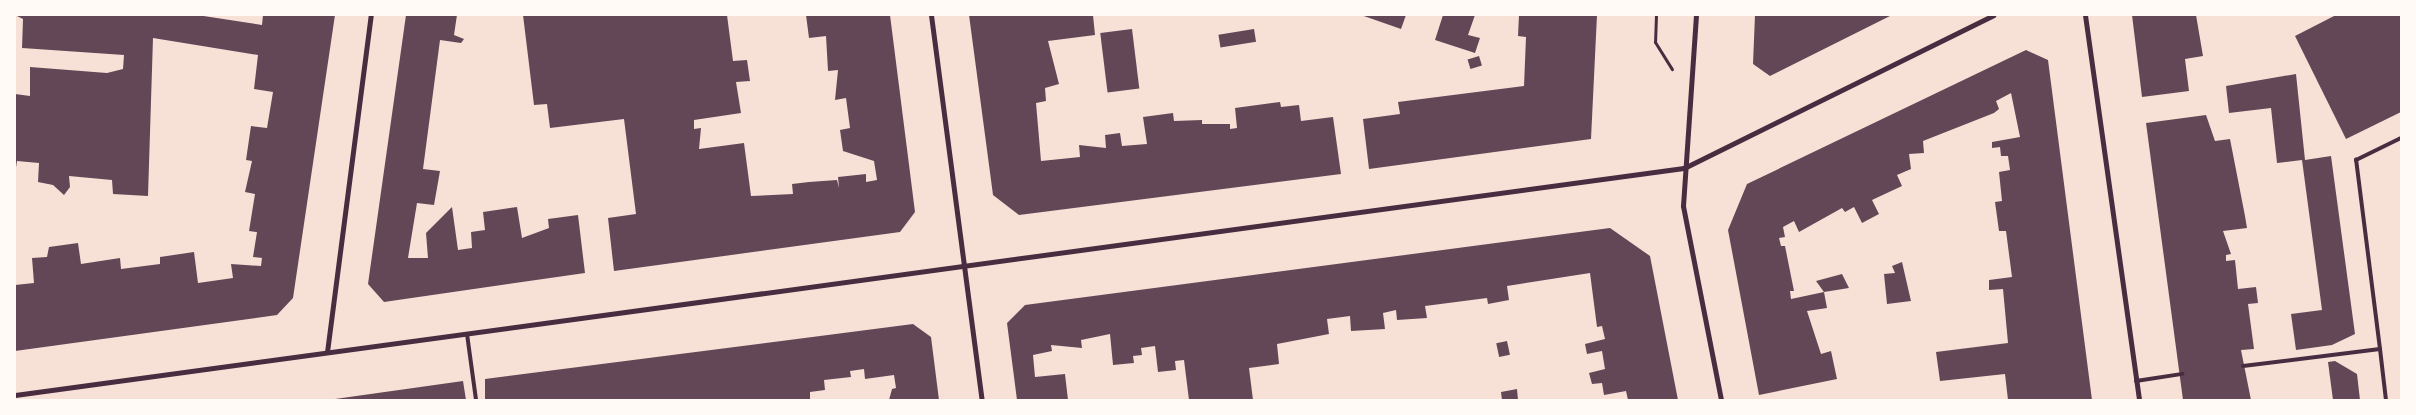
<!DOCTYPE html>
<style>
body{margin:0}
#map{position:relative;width:2416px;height:415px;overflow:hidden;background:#f7e1d7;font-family:Overpass,sans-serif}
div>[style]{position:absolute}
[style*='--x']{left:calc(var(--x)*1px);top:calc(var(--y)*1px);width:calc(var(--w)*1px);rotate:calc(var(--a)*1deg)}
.building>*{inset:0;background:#644757;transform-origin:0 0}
.path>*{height:3px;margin:-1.5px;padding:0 1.5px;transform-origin:1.5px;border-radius:1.5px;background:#4a2c40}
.service>*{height:4px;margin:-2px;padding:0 2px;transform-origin:2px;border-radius:2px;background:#4a2c40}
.minor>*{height:5px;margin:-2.5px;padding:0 2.5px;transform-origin:2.5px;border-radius:2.5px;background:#4a2c40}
span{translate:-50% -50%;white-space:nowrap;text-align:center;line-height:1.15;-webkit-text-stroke:5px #fffaf5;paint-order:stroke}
.frame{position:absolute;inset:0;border:16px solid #fffaf5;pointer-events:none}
</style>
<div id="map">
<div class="building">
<div style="clip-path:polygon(15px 15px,197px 15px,262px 25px,263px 15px,335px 15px,293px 298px,277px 315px,15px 351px,15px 285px,34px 283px,32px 258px,47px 257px,49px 247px,78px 243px,81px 264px,120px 258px,121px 269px,160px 264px,160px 257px,194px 252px,198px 283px,233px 278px,231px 264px,261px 266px,262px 258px,253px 257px,257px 232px,249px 231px,255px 194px,245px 192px,252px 161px,246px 160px,251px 126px,267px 128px,273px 92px,254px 89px,258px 55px,153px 38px,148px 196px,113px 194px,112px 180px,69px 176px,70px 187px,64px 195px,53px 185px,38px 182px,39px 163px,17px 161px,15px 174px,15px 94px,30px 96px,30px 67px,107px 73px,123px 69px,124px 55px,22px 48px,23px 19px)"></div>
<div style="clip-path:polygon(406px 15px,457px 15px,454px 35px,464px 39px,461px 43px,440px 40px,423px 169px,440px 171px,434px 205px,417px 203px,408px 258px,428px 258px,426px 233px,452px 207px,458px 250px,472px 248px,471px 232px,485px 230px,483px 212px,517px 207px,522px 238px,549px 228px,548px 219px,578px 215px,585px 273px,384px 302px,368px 284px)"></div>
<div style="clip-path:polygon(523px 15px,727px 15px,733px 61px,747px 60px,750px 81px,736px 82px,741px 113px,694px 120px,694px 129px,701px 128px,699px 149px,744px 143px,751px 196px,793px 194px,792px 184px,809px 182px,837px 180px,839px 188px,838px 177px,866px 174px,866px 182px,877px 180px,874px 161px,843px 151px,840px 130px,850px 128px,846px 98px,835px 100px,838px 70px,828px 71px,826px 36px,809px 38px,806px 15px,890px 15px,915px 212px,900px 232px,614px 271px,608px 218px,636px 214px,624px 119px,550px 128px,547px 104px,534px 105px)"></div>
<div style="clip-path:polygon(969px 15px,1093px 15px,1095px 35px,1048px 41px,1059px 84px,1045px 88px,1046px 101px,1036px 103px,1041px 161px,1080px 157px,1079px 145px,1106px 148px,1105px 135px,1120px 133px,1122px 146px,1147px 144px,1143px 117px,1173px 113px,1174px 121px,1202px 120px,1202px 124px,1230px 124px,1230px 129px,1237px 128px,1235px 108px,1280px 102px,1281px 107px,1299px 105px,1301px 121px,1333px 117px,1341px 174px,1019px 215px,993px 195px)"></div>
<div style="clip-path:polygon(1361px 15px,1406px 15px,1401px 29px)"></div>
<div style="clip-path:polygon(1443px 15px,1475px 15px,1468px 35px,1480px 38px,1475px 53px,1435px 40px)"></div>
<div style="clip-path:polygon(1519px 15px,1597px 15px,1591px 139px,1369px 169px,1363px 119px,1400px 114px,1398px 102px,1524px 86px,1526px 37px,1518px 36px)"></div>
<div style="clip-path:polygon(1755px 15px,1892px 15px,1770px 76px,1753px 64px)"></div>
<div style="clip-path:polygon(2132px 15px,2196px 15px,2203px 56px,2185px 59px,2189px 91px,2142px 97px)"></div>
<div style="clip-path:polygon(2336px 15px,2401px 15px,2401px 112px,2346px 139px,2295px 36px)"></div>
<div style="left:1132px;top:29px;width:60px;height:32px;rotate:83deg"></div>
<div style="left:1254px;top:29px;width:13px;height:36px;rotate:81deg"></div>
<div style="clip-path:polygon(2026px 50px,2048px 60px,2092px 400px,2008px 400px,2005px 374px,1940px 381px,1936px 352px,2008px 343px,2003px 289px,1989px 290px,1989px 280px,2012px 277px,2006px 231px,1999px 231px,1995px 202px,2002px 201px,1999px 172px,2010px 170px,2008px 156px,2001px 156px,2000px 147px,1992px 148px,1992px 142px,2020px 137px,2011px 93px,1996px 101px,1999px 109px,1994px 113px,1923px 141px,1924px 153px,1909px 154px,1911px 169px,1897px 175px,1902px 186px,1872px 200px,1879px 214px,1862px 223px,1854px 207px,1845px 212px,1842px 208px,1799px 232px,1794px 221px,1783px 227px,1785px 237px,1779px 238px,1781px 246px,1785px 246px,1794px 291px,1790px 291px,1791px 299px,1824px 292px,1827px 308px,1807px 311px,1821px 354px,1831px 351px,1837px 379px,1759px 395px,1728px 230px,1747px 184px)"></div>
<div style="left:1479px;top:56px;width:10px;height:12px;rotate:73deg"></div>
<div style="clip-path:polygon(2296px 74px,2305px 160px,2331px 156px,2355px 334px,2332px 345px,2296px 350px,2291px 314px,2322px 310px,2302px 160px,2277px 163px,2271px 108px,2229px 113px,2226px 86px)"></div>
<div style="clip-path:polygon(2206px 115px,2215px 141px,2230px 139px,2245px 216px,2247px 228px,2223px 231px,2231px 254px,2226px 255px,2226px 261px,2235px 260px,2238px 289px,2256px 287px,2258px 303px,2248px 304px,2254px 349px,2241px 350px,2251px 400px,2183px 400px,2146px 123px)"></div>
<div style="clip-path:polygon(1610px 228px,1650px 256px,1678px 400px,1628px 400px,1626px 391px,1604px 395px,1602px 383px,1592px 384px,1589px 373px,1605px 369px,1602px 351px,1587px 354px,1585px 344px,1605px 339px,1602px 326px,1597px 327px,1590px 273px,1507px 286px,1509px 300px,1488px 304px,1487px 298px,1425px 306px,1427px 318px,1397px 320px,1396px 310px,1383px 313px,1385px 329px,1351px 331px,1350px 316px,1327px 319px,1329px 334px,1277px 344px,1279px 364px,1249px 368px,1253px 400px,1189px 400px,1184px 360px,1175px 361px,1176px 370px,1158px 372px,1155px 346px,1141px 348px,1142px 355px,1133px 356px,1134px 363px,1113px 365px,1110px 334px,1081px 340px,1082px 348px,1051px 345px,1052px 351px,1033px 355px,1035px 377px,1065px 374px,1068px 400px,1017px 400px,1007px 323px,1025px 305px)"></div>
<div style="clip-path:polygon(1902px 262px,1911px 301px,1887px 304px,1884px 274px,1895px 273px,1892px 266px)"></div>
<div style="clip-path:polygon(1842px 274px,1849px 288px,1824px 292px,1816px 281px)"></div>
<div style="clip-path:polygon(913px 324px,931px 337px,939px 400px,889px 400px,892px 389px,896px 388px,894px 375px,865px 379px,864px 369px,850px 371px,851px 377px,824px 380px,825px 390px,810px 392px,810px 400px,485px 400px,485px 379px)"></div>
<div style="left:1507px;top:341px;width:14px;height:11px;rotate:78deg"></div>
<div style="clip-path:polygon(2335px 361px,2357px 374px,2360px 400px,2333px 400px,2328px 362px)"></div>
<div style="clip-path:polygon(463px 381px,466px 400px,335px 400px,335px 399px)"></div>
<div style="clip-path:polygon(1517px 389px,1518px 400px,1502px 400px,1501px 392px)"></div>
</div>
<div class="path">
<div style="--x:1656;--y:15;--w:27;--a:92"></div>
<div style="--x:1655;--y:42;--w:32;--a:58"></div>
</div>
<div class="service">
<div style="--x:467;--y:334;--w:67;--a:82.2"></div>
<div style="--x:2380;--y:349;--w:51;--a:83.3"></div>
<div style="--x:2243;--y:366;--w:138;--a:-7.1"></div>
<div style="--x:2380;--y:349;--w:191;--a:-97.2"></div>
<div style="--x:2356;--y:160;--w:50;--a:-26.1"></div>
<div style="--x:2136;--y:381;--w:47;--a:-8.7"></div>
</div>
<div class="minor">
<div style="--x:931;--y:15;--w:388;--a:82.5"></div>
<div style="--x:1696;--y:15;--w:191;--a:93.9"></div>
<div style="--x:1683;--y:206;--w:198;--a:78.9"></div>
<div style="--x:2085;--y:15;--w:389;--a:82"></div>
<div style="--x:327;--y:352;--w:340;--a:-82.6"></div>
<div style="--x:15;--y:395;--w:1684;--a:-7.75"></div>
<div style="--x:1684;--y:168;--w:345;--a:-26.3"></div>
</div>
<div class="frame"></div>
</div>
